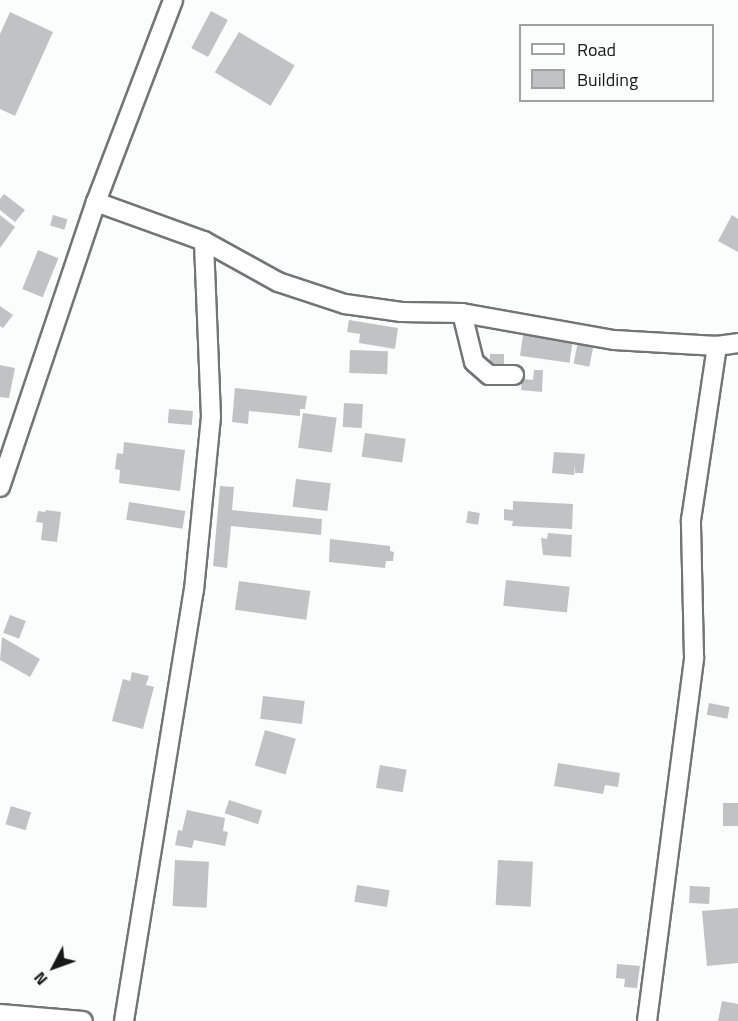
<!DOCTYPE html>
<style>
body{margin:0}
#map{position:relative;width:738px;height:1021px;overflow:hidden;background:#f9fdfc;font-family:"Titillium Web",sans-serif}
div>[style]{position:absolute}
[style*='--x']{left:calc(var(--x)*1px);top:calc(var(--y)*1px);width:calc(var(--w)*1px);rotate:calc(var(--a)*1deg)}
.building>*{inset:0;background:#c0c3c3;transform-origin:0 0}
.roads{filter:drop-shadow(2px 0 #727575) drop-shadow(-2px 0 #727575) drop-shadow(0 2px #727575) drop-shadow(0 -2px #727575)}
.street>*{height:18px;margin:-9px;padding:0 9px;transform-origin:9px;border-radius:9px;background:#fff}
span{translate:-50% -50%;white-space:nowrap;text-align:center;line-height:1.15;-webkit-text-stroke:5px #f9fdfc;paint-order:stroke}
.legend{position:absolute;left:519px;top:24px;width:195px;height:78px;box-sizing:border-box;background:#f9fdfc;border:2px solid #9fa2a1;margin:0;padding:8px 10px;list-style:none;font-size:18px;color:#171919}
.legend li{display:flex;align-items:center;gap:12px;height:30px}
.legend b{width:30px;border:2px solid #9fa2a1}
.north{position:absolute;left:24px;top:937px;width:60px;height:60px;-webkit-text-stroke:4px #f9fdfc;paint-order:stroke;rotate:229deg;font-size:16px;font-weight:700;line-height:24px;text-align:center;color:#171919}
.north::after{content:'';display:block;margin:auto;width:21px;height:27px;background:#171919;clip-path:polygon(50% 0,100% 100%,50% 72%,0 100%)}
</style>
<div id="map">
<div class="building">
<div style="left:211px;top:11px;width:19px;height:42px;rotate:28deg"></div>
<div style="clip-path:polygon(10px 12px,53px 32px,15px 116px,0 109px,0 34px)"></div>
<div style="left:239px;top:32px;width:65px;height:47px;rotate:31deg"></div>
<div style="clip-path:polygon(4px 194px,25px 210px,15px 222px,0 210px,0 199px)"></div>
<div style="clip-path:polygon(0 215px,15px 227px,0 248px)"></div>
<div style="left:53px;top:215px;width:15px;height:11px;rotate:16deg"></div>
<div style="clip-path:polygon(732px 215px,738px 219px,738px 252px,718px 241px)"></div>
<div style="left:38px;top:250px;width:22px;height:42px;rotate:22deg"></div>
<div style="clip-path:polygon(0 306px,13px 315px,3px 328px,0 326px)"></div>
<div style="clip-path:polygon(349px 320px,398px 328px,395px 349px,359px 343px,360px 334px,347px 332px)"></div>
<div style="left:523px;top:335px;width:50px;height:21px;rotate:8deg"></div>
<div style="left:578px;top:341px;width:16px;height:23px;rotate:11deg"></div>
<div style="left:350px;top:350px;width:38px;height:23px;rotate:2deg"></div>
<div style="clip-path:polygon(490px 354px,504px 354px,504px 370px,496px 370px,496px 365px,489px 364px)"></div>
<div style="clip-path:polygon(0 365px,15px 368px,9px 398px,0 397px)"></div>
<div style="clip-path:polygon(534px 370px,543px 370px,542px 392px,521px 390px,522px 379px,533px 380px)"></div>
<div style="clip-path:polygon(235px 388px,307px 396px,305px 409px,300px 409px,300px 416px,249px 411px,248px 424px,232px 422px)"></div>
<div style="left:344px;top:403px;width:19px;height:24px;rotate:3deg"></div>
<div style="left:169px;top:409px;width:24px;height:14px;rotate:5deg"></div>
<div style="left:303px;top:413px;width:34px;height:35px;rotate:8deg"></div>
<div style="left:365px;top:433px;width:41px;height:24px;rotate:8deg"></div>
<div style="clip-path:polygon(124px 442px,185px 450px,180px 491px,119px 483px,120px 470px,115px 469px,117px 453px,123px 454px)"></div>
<div style="clip-path:polygon(554px 452px,585px 454px,583px 473px,575px 473px,575px 464px,574px 475px,552px 473px)"></div>
<div style="left:296px;top:479px;width:35px;height:28px;rotate:7deg"></div>
<div style="clip-path:polygon(220px 486px,234px 487px,232px 510px,322px 519px,321px 535px,231px 526px,227px 568px,213px 566px)"></div>
<div style="clip-path:polygon(513px 501px,573px 504px,572px 529px,512px 526px,513px 521px,504px 520px,504px 509px,513px 510px)"></div>
<div style="left:129px;top:502px;width:57px;height:18px;rotate:9deg"></div>
<div style="clip-path:polygon(46px 510px,61px 512px,57px 542px,41px 540px,43px 523px,36px 522px,38px 511px,45px 512px)"></div>
<div style="left:468px;top:511px;width:12px;height:12px;rotate:9deg"></div>
<div style="clip-path:polygon(548px 533px,572px 535px,571px 557px,543px 555px,541px 538px,547px 539px)"></div>
<div style="clip-path:polygon(330px 539px,390px 546px,390px 551px,394px 552px,393px 561px,386px 561px,385px 568px,329px 562px)"></div>
<div style="left:506px;top:580px;width:64px;height:26px;rotate:6deg"></div>
<div style="left:239px;top:581px;width:72px;height:29px;rotate:8deg"></div>
<div style="left:10px;top:615px;width:17px;height:19px;rotate:21deg"></div>
<div style="clip-path:polygon(2px 637px,40px 659px,30px 677px,0 660px)"></div>
<div style="clip-path:polygon(132px 672px,149px 676px,146px 685px,154px 687px,143px 729px,112px 721px,123px 679px,130px 681px)"></div>
<div style="left:263px;top:696px;width:42px;height:23px;rotate:7deg"></div>
<div style="left:709px;top:703px;width:21px;height:12px;rotate:11deg"></div>
<div style="left:265px;top:730px;width:32px;height:37px;rotate:16deg"></div>
<div style="clip-path:polygon(558px 763px,620px 773px,618px 787px,605px 785px,603px 794px,554px 786px)"></div>
<div style="left:380px;top:765px;width:27px;height:23px;rotate:10deg"></div>
<div style="left:229px;top:800px;width:35px;height:14px;rotate:18deg"></div>
<div style="left:723px;top:803px;width:15px;height:23px"></div>
<div style="left:11px;top:806px;width:21px;height:19px;rotate:17deg"></div>
<div style="clip-path:polygon(187px 810px,225px 818px,223px 831px,228px 832px,225px 846px,194px 840px,192px 848px,175px 845px,178px 830px,182px 831px)"></div>
<div style="left:175px;top:860px;width:34px;height:46px;rotate:3deg"></div>
<div style="left:498px;top:860px;width:35px;height:45px;rotate:3deg"></div>
<div style="left:357px;top:885px;width:33px;height:17px;rotate:9deg"></div>
<div style="left:690px;top:886px;width:20px;height:17px;rotate:3deg"></div>
<div style="clip-path:polygon(738px 908px,738px 963px,707px 966px,702px 911px)"></div>
<div style="clip-path:polygon(617px 964px,640px 966px,637px 988px,624px 987px,625px 979px,616px 978px)"></div>
<div style="clip-path:polygon(722px 1001px,738px 1004px,738px 1021px,718px 1021px)"></div>
</div>
<div class="roads">
<div class="street">
<div style="--x:96;--y:202;--w:115;--a:19.9"></div>
<div style="--x:204;--y:241;--w:85;--a:29"></div>
<div style="--x:278;--y:282;--w:71;--a:18.2"></div>
<div style="--x:345;--y:304;--w:57;--a:8.1"></div>
<div style="--x:401;--y:312;--w:61;--a:0.9"></div>
<div style="--x:462;--y:313;--w:154;--a:10.1"></div>
<div style="--x:614;--y:340;--w:103;--a:3.3"></div>
<div style="--x:717;--y:346;--w:21;--a:-8"></div>
<div style="--x:462;--y:313;--w:50;--a:76.2"></div>
<div style="--x:474;--y:362;--w:20;--a:41"></div>
<div style="--x:489;--y:375;--w:25;--a:0"></div>
<div style="--x:0;--y:487;--w:301;--a:-71.4"></div>
<div style="--x:96;--y:202;--w:216;--a:-69.1"></div>
<div style="--x:0;--y:1014;--w:83;--a:4.8"></div>
<div style="--x:124;--y:1021;--w:437;--a:-80.8"></div>
<div style="--x:194;--y:590;--w:174;--a:-84.4"></div>
<div style="--x:211;--y:417;--w:176;--a:-92.3"></div>
<div style="--x:647;--y:1021;--w:367;--a:-82.6"></div>
<div style="--x:694;--y:657;--w:137;--a:-91.3"></div>
<div style="--x:691;--y:520;--w:176;--a:-81.5"></div>
</div>
</div>
<ul class="legend">
<li><b style="height:8px;background:#fff"></b>Road</li>
<li><b style="height:16px;background:#c0c3c3"></b>Building</li>
</ul>
<div class="north">N</div>
</div>
